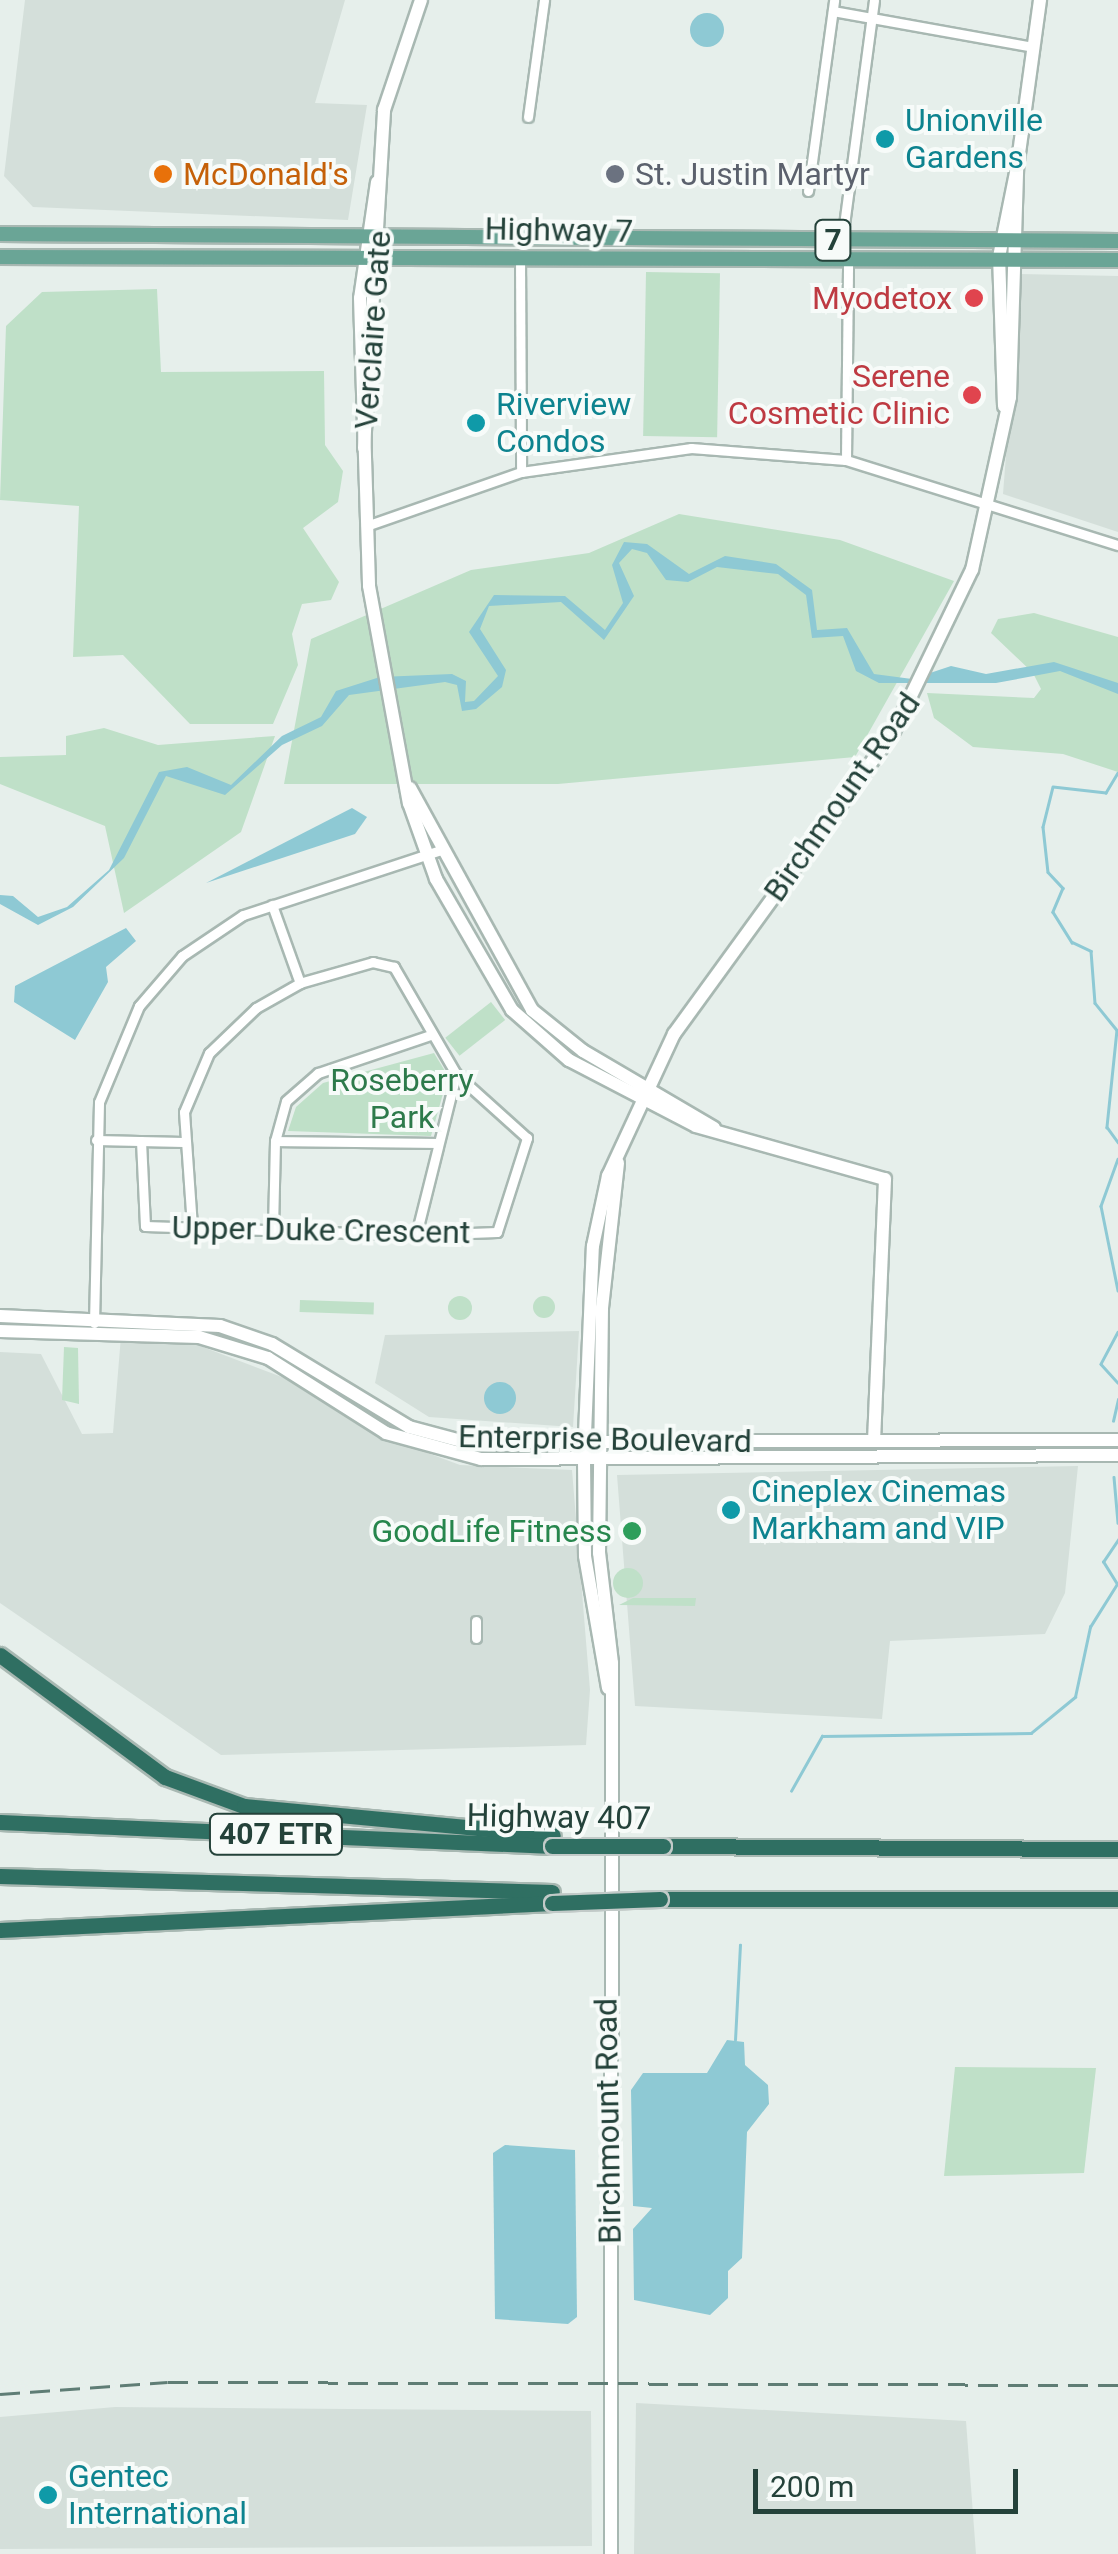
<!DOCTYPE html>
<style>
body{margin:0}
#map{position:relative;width:1118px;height:2554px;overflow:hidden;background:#e6efeb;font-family:Roboto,sans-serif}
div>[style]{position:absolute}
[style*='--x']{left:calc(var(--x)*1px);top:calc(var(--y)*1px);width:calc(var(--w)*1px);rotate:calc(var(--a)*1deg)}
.built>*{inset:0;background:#d4dfda}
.green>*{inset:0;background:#bfe0c8;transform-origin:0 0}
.round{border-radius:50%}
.water>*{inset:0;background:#8ec9d4}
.stream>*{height:2.5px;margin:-1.25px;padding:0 1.25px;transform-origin:1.25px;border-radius:1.25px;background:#8ec9d4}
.roads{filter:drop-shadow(2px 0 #a8b8b2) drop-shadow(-2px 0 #a8b8b2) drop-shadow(0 2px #a8b8b2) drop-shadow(0 -2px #a8b8b2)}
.street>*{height:9px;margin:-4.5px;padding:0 4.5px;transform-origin:4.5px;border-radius:4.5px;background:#fff}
.secondary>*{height:12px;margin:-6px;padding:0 6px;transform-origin:6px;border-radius:6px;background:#fff}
.primary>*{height:14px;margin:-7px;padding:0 7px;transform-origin:7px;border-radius:7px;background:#6aa596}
.highway>*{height:15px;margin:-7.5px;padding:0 7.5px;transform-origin:7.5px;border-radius:7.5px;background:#2f6f62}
.rail>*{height:2.5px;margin-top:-1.25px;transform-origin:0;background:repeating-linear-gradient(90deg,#5f7d75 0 20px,transparent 0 30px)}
.bridges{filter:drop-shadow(2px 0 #c2cac8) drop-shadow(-2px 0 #c2cac8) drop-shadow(0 2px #c2cac8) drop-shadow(0 -2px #c2cac8)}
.highway-bridge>*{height:15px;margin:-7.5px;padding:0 7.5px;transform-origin:7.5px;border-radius:7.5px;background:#2f6f62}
.dots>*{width:28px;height:28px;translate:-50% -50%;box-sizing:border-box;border:5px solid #f7fbf9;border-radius:50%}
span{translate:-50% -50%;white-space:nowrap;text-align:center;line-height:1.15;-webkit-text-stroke:8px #f7fbf9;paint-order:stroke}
.shield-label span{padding:2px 8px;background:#f7fbf9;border:2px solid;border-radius:8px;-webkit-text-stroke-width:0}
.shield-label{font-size:30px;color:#24423a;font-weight:700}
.culture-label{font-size:32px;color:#0d838f}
.left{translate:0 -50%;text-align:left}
.food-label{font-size:32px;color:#c56008}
.worship-label{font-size:32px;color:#5b616d}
.street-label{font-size:32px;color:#24423a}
.health-label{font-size:32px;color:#be3a42}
.right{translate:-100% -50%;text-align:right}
.park-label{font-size:32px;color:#2d7a4b}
.leisure-label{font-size:32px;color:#27864d}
.scale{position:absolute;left:753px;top:2469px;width:265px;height:45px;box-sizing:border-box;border:5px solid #24423a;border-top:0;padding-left:12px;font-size:30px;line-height:35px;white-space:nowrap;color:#24423a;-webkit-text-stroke:8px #f7fbf9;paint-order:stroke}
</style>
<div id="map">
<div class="built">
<div style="clip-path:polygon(25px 0,345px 0,315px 103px,367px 105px,348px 220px,33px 207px,4px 176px)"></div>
<div style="clip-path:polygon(1020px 274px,1118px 276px,1118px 532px,1003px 494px)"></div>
<div style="clip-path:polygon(579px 1331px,573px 1427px,429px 1417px,375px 1383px,385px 1335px)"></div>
<div style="clip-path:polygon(121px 1336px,195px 1344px,295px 1382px,371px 1432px,460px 1465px,572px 1470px,590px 1690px,586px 1745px,221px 1755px,0 1603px,0 1352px,41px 1354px,82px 1434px,113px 1433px)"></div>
<div style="clip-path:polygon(1078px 1466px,1065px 1593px,1045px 1634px,890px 1641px,882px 1719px,635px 1706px,617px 1475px)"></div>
<div style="clip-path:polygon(636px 2403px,966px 2421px,976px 2554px,634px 2554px)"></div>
<div style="clip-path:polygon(115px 2407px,591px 2411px,592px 2546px,0 2549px,0 2417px)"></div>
</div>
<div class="green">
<div style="left:646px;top:272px;width:74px;height:164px;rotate:1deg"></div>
<div style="clip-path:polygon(157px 289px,161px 372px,324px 371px,325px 445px,343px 471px,338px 502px,303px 528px,339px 582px,331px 600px,302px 604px,292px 634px,298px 665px,273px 724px,190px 724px,123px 655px,73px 657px,79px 506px,0 500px,6px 326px,42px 292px)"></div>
<div style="clip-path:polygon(679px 514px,840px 540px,954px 581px,855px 757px,558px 784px,284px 784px,311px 639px,471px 570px,589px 553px)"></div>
<div style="clip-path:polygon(1034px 613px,1118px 637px,1118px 772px,1063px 754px,973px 747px,934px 718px,927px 693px,1034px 698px,1041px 689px,1033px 673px,991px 633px,998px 619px)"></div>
<div style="clip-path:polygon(104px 728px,158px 745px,275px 736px,241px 832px,124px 913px,105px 826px,0 784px,0 757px,66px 755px,66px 736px)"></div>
<div style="left:491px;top:1002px;width:23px;height:58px;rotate:52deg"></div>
<div style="clip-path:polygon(434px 1053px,448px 1076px,431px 1136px,288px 1131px,296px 1107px,323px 1083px)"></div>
<div class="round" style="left:533px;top:1296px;width:22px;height:22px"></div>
<div class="round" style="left:448px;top:1296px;width:24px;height:24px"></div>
<div style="left:300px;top:1300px;width:74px;height:12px;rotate:2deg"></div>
<div style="clip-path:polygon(64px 1347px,78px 1348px,79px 1404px,62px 1400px)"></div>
<div class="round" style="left:613px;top:1568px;width:30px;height:30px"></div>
<div style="clip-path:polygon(633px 1598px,696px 1598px,695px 1606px,619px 1605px)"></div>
<div style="clip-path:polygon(955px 2067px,1096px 2068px,1084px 2173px,944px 2176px)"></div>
</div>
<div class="water">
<div class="round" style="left:690px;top:13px;width:34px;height:34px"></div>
<div style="clip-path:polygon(624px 542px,647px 544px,689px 574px,725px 556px,776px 564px,812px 590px,817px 630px,847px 628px,874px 674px,912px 679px,951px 666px,986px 674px,1054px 662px,1118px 683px,1118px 694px,1060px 671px,996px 683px,879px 683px,856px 671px,843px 636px,812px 638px,806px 595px,778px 574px,717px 567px,688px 582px,666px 580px,647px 553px,632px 549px,619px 563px,634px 596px,604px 640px,561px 602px,489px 606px,480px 629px,506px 670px,502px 687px,476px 709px,462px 711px,457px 685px,445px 682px,349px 695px,322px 726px,282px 745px,225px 795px,166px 776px,124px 858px,73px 907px,38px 925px,0 904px,0 895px,13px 896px,38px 917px,67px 907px,109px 870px,159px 772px,187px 767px,231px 785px,282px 736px,321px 717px,336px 691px,380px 677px,452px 674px,466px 681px,465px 702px,474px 701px,498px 676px,469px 632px,494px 595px,565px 596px,605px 630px,623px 603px,612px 565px)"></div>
<div style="clip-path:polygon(352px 808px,367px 817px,355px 834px,206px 883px)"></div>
<div style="clip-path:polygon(126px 928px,136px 941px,106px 967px,108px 982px,75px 1040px,14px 1002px,15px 986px)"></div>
<div class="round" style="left:484px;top:1382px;width:32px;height:32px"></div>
<div style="clip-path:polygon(727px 2040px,744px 2042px,745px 2065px,768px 2085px,769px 2104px,747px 2132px,742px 2258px,728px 2271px,728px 2298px,710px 2315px,634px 2300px,633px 2229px,652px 2208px,633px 2206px,631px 2090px,643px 2073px,707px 2073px)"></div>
<div style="clip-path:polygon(505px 2145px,575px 2150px,577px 2317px,568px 2324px,495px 2319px,493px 2153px)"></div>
</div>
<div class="stream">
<div style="--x:1118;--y:773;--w:23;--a:121"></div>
<div style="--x:1106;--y:793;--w:53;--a:-173.5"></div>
<div style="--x:1053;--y:787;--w:41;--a:104"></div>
<div style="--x:1043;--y:827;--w:45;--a:83.7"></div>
<div style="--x:1048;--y:872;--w:22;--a:47"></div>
<div style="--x:1063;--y:888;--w:26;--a:113"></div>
<div style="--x:1053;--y:912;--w:36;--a:58"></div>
<div style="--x:1072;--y:942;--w:21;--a:25"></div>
<div style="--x:1091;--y:951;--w:52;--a:85.6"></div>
<div style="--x:1095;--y:1003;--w:35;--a:51"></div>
<div style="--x:1117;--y:1030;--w:98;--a:95.9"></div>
<div style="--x:1107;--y:1127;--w:19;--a:54"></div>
<div style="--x:1118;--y:1159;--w:50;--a:109.9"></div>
<div style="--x:1101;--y:1206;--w:86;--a:78.6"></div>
<div style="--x:1118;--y:1332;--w:36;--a:118"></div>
<div style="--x:1101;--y:1364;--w:25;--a:48"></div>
<div style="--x:1113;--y:1421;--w:22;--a:-77"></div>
<div style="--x:1114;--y:1477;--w:46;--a:85"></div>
<div style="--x:791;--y:1791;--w:63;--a:-60.6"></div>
<div style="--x:822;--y:1736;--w:209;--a:-0.8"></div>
<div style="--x:1031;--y:1733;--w:57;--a:-39.3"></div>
<div style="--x:1075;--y:1697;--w:72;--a:-77.9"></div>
<div style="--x:1090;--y:1627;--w:51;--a:-57.9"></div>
<div style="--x:1117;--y:1584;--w:26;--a:-122"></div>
<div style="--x:1103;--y:1562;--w:27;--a:-56"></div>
<div style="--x:735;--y:2040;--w:95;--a:-87"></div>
</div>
<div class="roads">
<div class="street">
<div style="--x:833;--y:11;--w:204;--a:10.2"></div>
<div style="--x:528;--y:117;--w:118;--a:-82.2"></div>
<div style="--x:808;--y:191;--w:193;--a:-82.2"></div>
<div style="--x:842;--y:240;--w:242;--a:-82.4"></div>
<div style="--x:520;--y:257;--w:215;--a:89.7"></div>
<div style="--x:846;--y:460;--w:202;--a:-89.4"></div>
<div style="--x:366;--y:526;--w:164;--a:-19.2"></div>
<div style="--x:521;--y:472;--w:172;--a:-8"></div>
<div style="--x:691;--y:448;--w:155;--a:4.4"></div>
<div style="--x:846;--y:460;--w:285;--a:17.4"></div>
<div style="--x:272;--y:905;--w:83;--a:70.3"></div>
<div style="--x:96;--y:1140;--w:87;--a:1.3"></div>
<div style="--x:141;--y:1141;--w:85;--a:87.3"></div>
<div style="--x:145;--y:1226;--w:271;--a:1.9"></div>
<div style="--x:416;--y:1235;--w:81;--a:-2.1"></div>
<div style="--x:497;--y:1232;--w:99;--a:-72.3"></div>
<div style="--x:527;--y:1138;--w:96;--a:-138"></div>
<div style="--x:456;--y:1074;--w:124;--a:-120.1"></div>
<div style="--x:394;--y:967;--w:22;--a:-167"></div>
<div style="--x:373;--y:962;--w:76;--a:164"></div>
<div style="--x:300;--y:983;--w:51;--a:150.4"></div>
<div style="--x:256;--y:1008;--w:65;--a:136.2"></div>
<div style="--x:209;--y:1053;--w:64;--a:113"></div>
<div style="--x:184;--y:1112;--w:114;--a:86"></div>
<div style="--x:275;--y:1141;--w:160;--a:0.7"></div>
<div style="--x:273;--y:1229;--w:88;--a:-88.7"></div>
<div style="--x:275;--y:1141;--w:41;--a:-74.6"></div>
<div style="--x:286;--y:1101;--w:43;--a:-41.2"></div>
<div style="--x:318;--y:1073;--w:118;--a:-18.7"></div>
<div style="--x:416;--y:1235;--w:166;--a:-76"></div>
<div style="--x:94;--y:1323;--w:221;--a:-88.7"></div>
<div style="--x:99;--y:1102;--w:104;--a:-67.4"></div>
<div style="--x:139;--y:1006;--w:66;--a:-49.3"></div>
<div style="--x:182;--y:956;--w:73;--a:-33.9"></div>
<div style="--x:243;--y:915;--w:208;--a:-18.2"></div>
<div style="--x:476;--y:1638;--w:17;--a:-90"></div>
</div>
<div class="secondary">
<div style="--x:377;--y:182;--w:117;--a:98.3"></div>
<div style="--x:360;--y:298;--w:288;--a:88.2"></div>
<div style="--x:369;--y:586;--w:221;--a:79.6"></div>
<div style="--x:409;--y:803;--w:81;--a:70.4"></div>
<div style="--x:436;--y:879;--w:151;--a:59.9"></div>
<div style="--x:512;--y:1010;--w:76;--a:41.3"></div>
<div style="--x:569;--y:1060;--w:143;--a:27.5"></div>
<div style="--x:696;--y:1126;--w:196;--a:15.7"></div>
<div style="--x:885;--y:1179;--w:261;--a:92.4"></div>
<div style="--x:1004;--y:406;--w:149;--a:-91.9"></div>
<div style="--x:999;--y:257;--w:91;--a:-78.6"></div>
<div style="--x:364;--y:448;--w:339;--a:-86.6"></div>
<div style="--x:384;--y:110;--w:116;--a:-71.4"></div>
<div style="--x:410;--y:788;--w:253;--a:61.2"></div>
<div style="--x:532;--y:1010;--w:65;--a:38.8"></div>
<div style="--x:583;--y:1051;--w:152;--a:30.4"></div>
<div style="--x:0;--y:1316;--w:220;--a:2.6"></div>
<div style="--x:220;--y:1326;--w:55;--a:19.1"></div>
<div style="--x:272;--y:1344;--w:160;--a:31.2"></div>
<div style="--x:409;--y:1427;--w:58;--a:15"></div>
<div style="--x:465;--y:1442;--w:653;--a:-0.18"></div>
<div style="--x:0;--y:1331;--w:199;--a:1.7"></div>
<div style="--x:199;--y:1337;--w:72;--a:16.9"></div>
<div style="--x:268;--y:1358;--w:140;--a:32.4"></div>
<div style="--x:386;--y:1433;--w:98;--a:15.3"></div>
<div style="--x:481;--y:1459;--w:637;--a:-0.36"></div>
<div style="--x:608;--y:1688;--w:134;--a:-99.9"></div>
<div style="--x:585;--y:1556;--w:98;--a:-90.6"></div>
<div style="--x:584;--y:1458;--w:212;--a:-87.6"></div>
<div style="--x:593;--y:1246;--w:72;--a:-77.9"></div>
<div style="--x:608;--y:1176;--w:157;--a:-65.1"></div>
<div style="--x:674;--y:1034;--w:374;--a:-54"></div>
<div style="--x:894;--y:731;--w:179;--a:-64.2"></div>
<div style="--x:972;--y:570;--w:177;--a:-77.6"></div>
<div style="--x:1010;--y:397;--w:229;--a:-88.2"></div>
<div style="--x:1017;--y:168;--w:170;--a:-82.2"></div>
<div style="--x:611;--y:2554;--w:891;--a:-89.94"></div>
<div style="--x:612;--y:1663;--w:111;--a:-96.7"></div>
<div style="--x:599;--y:1553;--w:245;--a:-89.3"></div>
<div style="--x:602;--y:1308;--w:146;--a:-83.7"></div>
</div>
<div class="primary">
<div style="--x:0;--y:234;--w:1118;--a:0.36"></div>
<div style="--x:0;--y:257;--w:1118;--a:0.15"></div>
</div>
<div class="highway">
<div style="--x:0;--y:1655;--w:205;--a:36.5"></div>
<div style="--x:165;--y:1777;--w:84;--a:20.2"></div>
<div style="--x:244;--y:1806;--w:310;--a:5.4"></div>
<div style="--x:0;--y:1822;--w:553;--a:2.49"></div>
<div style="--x:663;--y:1846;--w:455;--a:0.4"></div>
<div style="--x:0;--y:1876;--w:552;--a:1.66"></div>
<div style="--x:660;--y:1899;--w:458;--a:0"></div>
<div style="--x:0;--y:1930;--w:553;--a:-2.8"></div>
</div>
</div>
<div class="rail">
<div style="--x:0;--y:2394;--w:168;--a:-4.1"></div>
<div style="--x:168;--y:2382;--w:950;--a:0.18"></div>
</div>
<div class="bridges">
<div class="highway-bridge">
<div style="--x:552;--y:1846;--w:111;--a:0"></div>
<div style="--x:552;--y:1903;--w:108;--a:-2.1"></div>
</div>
</div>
<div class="dots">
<div style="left:885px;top:139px;background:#0f9aa8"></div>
<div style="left:163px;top:174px;background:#e8710a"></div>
<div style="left:615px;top:174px;background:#6b7280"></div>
<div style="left:974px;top:298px;background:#e0444e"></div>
<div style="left:972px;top:395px;background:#e0444e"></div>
<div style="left:476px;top:423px;background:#0f9aa8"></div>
<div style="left:731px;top:1510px;background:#0f9aa8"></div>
<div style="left:632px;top:1531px;background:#2e9e5b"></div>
<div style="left:48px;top:2495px;background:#0f9aa8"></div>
</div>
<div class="shield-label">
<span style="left:833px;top:240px">7</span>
<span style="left:276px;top:1834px">407 ETR</span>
</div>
<div class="culture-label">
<span class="left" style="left:905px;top:139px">Unionville<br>Gardens</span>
<span class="left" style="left:496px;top:423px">Riverview<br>Condos</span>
<span class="left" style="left:751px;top:1510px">Cineplex Cinemas<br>Markham and VIP</span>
<span class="left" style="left:68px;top:2495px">Gentec<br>International</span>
</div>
<div class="food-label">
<span class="left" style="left:183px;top:174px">McDonald's</span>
</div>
<div class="worship-label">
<span class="left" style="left:635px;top:174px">St. Justin Martyr</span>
</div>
<div class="street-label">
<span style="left:559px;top:230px;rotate:1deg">Highway 7</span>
<span style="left:373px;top:330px;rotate:-86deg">Verclaire Gate</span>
<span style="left:842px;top:797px;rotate:-55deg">Birchmount Road</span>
<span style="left:321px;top:1230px;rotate:1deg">Upper Duke Crescent</span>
<span style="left:605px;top:1439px;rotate:1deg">Enterprise Boulevard</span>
<span style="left:559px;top:1817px;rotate:1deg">Highway 407</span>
<span style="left:608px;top:2121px;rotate:-91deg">Birchmount Road</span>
</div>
<div class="health-label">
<span class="right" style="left:952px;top:298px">Myodetox</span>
<span class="right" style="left:950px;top:395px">Serene<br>Cosmetic Clinic</span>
</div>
<div class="park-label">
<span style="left:402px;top:1099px">Roseberry<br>Park</span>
</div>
<div class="leisure-label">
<span class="right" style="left:612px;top:1531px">GoodLife Fitness</span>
</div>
<div class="scale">200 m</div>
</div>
